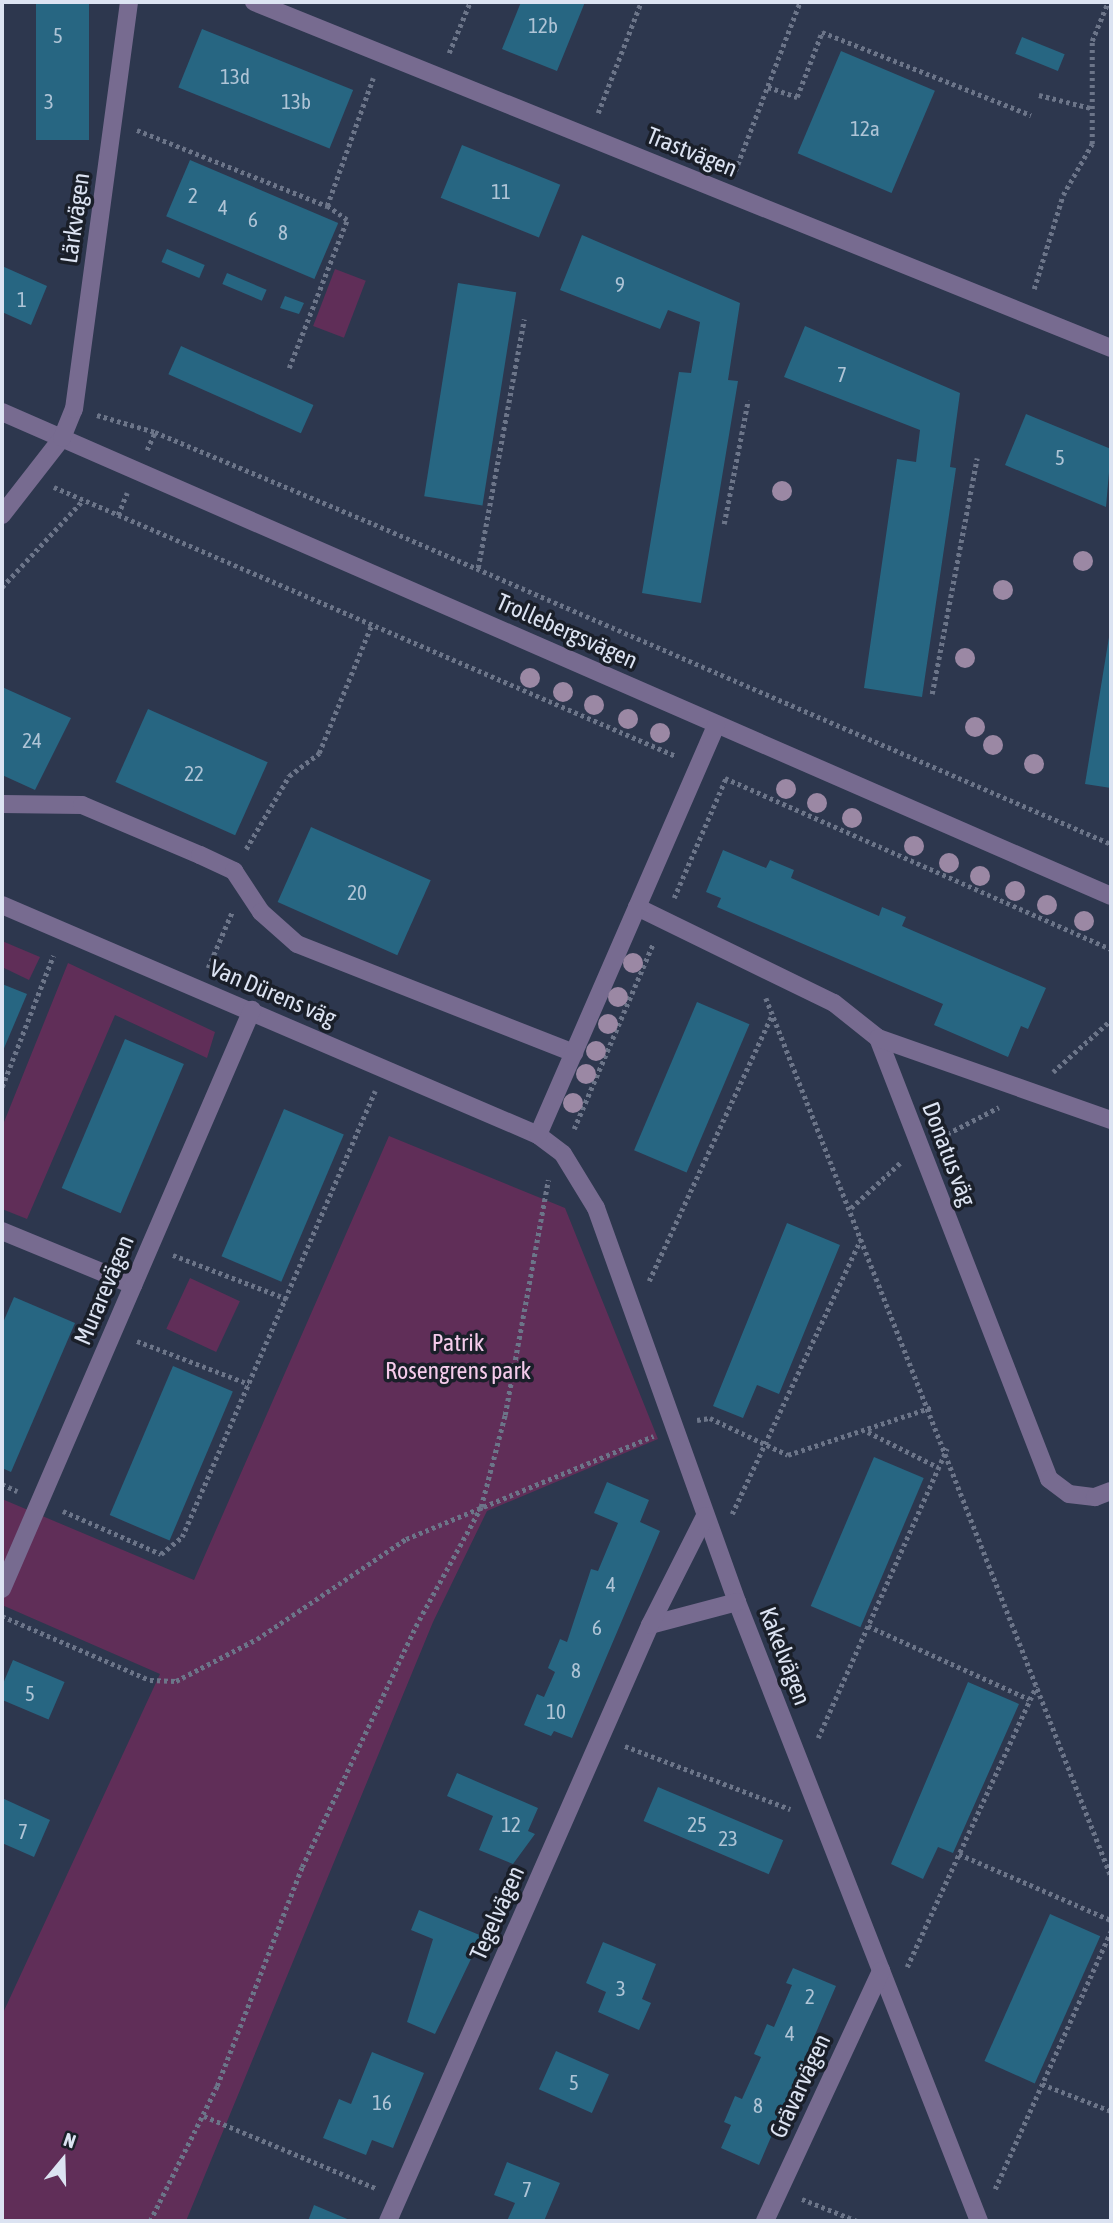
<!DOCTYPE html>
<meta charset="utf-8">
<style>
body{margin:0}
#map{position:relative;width:1113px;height:2223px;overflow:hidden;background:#2d374e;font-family:"Asap Condensed",sans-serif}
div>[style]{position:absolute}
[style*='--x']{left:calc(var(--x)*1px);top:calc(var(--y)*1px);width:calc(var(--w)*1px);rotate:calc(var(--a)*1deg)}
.green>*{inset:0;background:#602e58;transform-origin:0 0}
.building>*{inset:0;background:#276682;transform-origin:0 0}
.path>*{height:4.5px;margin-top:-2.25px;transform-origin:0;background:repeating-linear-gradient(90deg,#6c7589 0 3.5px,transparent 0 7px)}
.minor>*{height:18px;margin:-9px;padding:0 9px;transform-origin:9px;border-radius:9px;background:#776b90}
.trees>*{width:20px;height:20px;margin:-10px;border-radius:50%;background:#9b88a4}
span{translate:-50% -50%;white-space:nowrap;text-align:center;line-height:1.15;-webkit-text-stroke:7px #1a1f29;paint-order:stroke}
.number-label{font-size:21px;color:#afc4d6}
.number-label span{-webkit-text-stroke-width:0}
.street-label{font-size:24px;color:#dce3f2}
.park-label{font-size:24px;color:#f5cbeb}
.frame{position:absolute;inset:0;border:4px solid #dce3f2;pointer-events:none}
.north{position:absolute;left:28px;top:2125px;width:70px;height:70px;-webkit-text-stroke:5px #1a1f29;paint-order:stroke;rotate:19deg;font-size:19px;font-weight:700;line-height:28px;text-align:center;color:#dce3f2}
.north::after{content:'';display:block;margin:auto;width:24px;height:32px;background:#dce3f2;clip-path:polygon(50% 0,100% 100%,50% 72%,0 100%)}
</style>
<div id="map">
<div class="green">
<div style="left:335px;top:269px;width:33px;height:61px;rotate:21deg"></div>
<div style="clip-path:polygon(2px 941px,40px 957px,29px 980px,2px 967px)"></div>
<div style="clip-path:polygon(68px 963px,215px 1032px,207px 1058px,115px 1015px,27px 1219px,2px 1209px,2px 1127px)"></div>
<div style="clip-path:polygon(389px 1136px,565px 1208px,658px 1439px,487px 1511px,433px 1622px,186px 2221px,2px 2221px,2px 2015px,160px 1674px,2px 1605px,2px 1499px,194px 1580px)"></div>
<div style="left:190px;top:1278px;width:55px;height:56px;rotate:25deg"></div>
</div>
<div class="building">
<div style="left:36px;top:2px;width:53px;height:138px"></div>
<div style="clip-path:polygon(521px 2px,585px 2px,557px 71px,502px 49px)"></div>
<div style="left:202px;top:29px;width:163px;height:63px;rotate:22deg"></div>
<div style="left:1022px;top:37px;width:46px;height:18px;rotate:22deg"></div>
<div style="left:841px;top:51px;width:102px;height:111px;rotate:23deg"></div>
<div style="left:462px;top:145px;width:106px;height:57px;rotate:22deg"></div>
<div style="left:190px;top:160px;width:161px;height:61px;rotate:23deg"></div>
<div style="clip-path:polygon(582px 235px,740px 303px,728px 380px,738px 381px,701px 603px,642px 593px,679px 372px,691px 373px,700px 322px,668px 310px,660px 329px,560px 290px)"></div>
<div style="left:167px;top:249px;width:41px;height:14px;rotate:23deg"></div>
<div style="clip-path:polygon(2px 266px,47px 286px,31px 325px,2px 312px)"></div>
<div style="left:227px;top:273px;width:43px;height:12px;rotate:23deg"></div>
<div style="left:458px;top:283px;width:59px;height:216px;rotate:9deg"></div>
<div style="clip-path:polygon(285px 296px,304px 303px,299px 314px,280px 308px)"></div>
<div style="clip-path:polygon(805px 326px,960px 393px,950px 467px,956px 468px,922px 697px,864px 688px,897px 459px,916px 462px,920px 430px,784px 377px)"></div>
<div style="left:181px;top:346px;width:145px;height:31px;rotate:24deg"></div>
<div style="clip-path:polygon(1026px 414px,1111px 449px,1106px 507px,1005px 465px)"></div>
<div style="clip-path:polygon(1110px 631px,1111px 631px,1111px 788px,1085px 784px)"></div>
<div style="clip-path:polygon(2px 687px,71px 718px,35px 790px,2px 775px)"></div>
<div style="left:148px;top:709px;width:131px;height:80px;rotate:24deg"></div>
<div style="left:311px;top:827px;width:131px;height:82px;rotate:24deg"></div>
<div style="clip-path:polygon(723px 850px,766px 868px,770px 860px,794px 870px,791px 878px,879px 916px,882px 907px,906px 917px,902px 926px,1046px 988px,1028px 1029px,1021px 1026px,1008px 1057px,934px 1025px,943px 1004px,717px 907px,721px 898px,706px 892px)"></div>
<div style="clip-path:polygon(2px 984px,27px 994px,2px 1053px)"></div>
<div style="left:697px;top:1002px;width:57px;height:161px;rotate:23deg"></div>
<div style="left:125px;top:1039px;width:64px;height:162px;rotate:23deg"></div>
<div style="left:284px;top:1109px;width:65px;height:160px;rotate:23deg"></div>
<div style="clip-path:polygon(787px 1223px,840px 1245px,779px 1394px,757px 1385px,743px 1418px,713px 1406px)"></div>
<div style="clip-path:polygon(14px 1297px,75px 1323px,11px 1472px,2px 1468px,2px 1325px)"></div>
<div style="left:173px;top:1366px;width:65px;height:162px;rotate:23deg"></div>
<div style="left:874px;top:1457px;width:54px;height:162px;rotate:23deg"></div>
<div style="clip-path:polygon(607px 1482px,649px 1500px,640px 1522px,660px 1531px,572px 1738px,554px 1731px,551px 1736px,524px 1725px,537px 1694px,544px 1697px,555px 1672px,548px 1668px,560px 1639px,567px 1642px,591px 1569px,598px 1571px,618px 1523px,594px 1513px)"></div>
<div style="left:13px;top:1660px;width:56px;height:41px;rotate:23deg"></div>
<div style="clip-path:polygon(968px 1682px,1019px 1704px,953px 1853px,938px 1847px,923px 1879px,891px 1864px)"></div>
<div style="clip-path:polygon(457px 1773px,538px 1808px,528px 1831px,535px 1834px,513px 1864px,479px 1850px,493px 1816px,447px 1796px)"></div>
<div style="left:658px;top:1787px;width:136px;height:37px;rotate:23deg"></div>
<div style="clip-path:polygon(2px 1798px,50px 1820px,34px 1857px,2px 1843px)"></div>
<div style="clip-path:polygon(419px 1910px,482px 1936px,435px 2034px,407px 2022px,433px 1939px,411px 1930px)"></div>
<div style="left:1050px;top:1914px;width:55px;height:161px;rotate:24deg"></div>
<div style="clip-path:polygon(603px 1942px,656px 1964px,642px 1999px,651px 2003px,639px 2030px,598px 2012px,606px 1992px,586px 1983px)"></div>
<div style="clip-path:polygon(793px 1968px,836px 1986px,759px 2165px,721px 2148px,731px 2125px,724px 2122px,735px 2096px,742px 2099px,761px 2057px,754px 2054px,761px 2038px,767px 2024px,774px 2027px,792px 1985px,786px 1983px)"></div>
<div style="left:556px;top:2051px;width:58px;height:42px;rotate:24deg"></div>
<div style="clip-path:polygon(372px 2052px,424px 2073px,393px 2148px,372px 2140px,366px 2155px,323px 2138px,339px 2099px,351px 2104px)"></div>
<div style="clip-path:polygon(507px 2162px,560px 2183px,544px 2221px,507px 2221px,515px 2203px,494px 2195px)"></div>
<div style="clip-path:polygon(314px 2205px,352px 2221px,308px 2221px)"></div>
</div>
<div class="path">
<div style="--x:449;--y:53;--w:55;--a:-67.6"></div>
<div style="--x:768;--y:87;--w:31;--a:19"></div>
<div style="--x:797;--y:97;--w:70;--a:-69"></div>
<div style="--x:822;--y:32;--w:225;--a:21.7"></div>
<div style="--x:1039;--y:95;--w:54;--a:14"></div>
<div style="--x:598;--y:113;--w:119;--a:-68.8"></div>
<div style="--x:137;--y:130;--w:205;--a:21.8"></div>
<div style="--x:327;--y:206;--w:136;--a:-70.2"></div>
<div style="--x:735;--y:171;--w:181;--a:-69"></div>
<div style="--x:1034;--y:289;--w:98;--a:-72.9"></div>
<div style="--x:1063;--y:195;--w:59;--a:-60.4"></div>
<div style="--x:1092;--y:144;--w:103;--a:-90"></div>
<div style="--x:1092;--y:41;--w:42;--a:-67.7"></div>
<div style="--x:289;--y:368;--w:159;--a:-68.6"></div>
<div style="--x:347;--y:220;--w:24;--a:-145"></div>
<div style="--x:97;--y:415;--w:60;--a:16.3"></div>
<div style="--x:155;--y:432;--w:238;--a:22.8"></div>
<div style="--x:374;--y:524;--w:803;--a:23.47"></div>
<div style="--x:147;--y:450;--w:20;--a:-66"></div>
<div style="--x:54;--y:487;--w:678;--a:23.39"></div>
<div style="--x:118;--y:515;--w:24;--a:-68"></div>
<div style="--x:724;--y:524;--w:126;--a:-79"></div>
<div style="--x:478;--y:568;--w:253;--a:-79.5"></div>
<div style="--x:2;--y:587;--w:119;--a:-47"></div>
<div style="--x:932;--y:694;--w:240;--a:-79.2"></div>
<div style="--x:725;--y:778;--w:422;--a:23.9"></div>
<div style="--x:246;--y:849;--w:85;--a:-59.5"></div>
<div style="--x:289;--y:776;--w:38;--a:-37"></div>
<div style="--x:319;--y:753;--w:139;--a:-67.7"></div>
<div style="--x:674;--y:898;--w:131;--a:-66.6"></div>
<div style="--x:208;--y:968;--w:61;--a:-66.8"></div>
<div style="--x:766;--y:998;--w:943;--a:68.55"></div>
<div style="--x:1053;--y:1072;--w:78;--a:-41.9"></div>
<div style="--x:2;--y:1087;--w:141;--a:-68.7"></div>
<div style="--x:574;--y:1129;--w:201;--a:-66.9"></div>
<div style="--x:941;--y:1137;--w:65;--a:-27.3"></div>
<div style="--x:851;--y:1208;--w:68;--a:-42.6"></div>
<div style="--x:173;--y:1255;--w:122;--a:21.1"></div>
<div style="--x:649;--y:1281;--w:293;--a:-65.2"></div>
<div style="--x:137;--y:1341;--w:120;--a:21"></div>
<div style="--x:697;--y:1420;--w:13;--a:-9"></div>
<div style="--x:710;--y:1418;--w:86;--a:25.4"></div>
<div style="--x:788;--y:1455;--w:152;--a:-18.4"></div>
<div style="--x:868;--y:1432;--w:78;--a:26.6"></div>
<div style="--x:2;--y:1484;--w:17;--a:25"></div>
<div style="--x:63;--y:1511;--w:107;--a:23.7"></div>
<div style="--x:161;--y:1554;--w:27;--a:-39"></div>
<div style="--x:182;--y:1537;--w:486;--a:-66.6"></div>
<div style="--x:732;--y:1514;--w:306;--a:-64.9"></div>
<div style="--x:2;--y:1616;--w:161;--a:23.4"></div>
<div style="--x:150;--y:1680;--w:26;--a:2"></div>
<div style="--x:176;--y:1681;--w:91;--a:-27.4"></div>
<div style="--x:257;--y:1639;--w:179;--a:-33.9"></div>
<div style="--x:406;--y:1539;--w:268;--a:-22.6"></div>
<div style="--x:868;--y:1626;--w:177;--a:24.4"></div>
<div style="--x:818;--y:1738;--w:317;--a:-66"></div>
<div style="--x:625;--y:1746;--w:177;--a:20.9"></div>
<div style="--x:959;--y:1854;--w:166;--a:23.5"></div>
<div style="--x:907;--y:1967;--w:309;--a:-65.3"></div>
<div style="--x:1042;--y:2084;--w:74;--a:21.4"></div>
<div style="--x:204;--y:2116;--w:186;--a:22.8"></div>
<div style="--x:995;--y:2189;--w:283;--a:-65.8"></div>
<div style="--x:802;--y:2199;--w:59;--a:21.8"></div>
<div style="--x:150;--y:2221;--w:151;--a:-63.6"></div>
<div style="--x:217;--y:2086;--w:235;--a:-68.8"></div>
<div style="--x:302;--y:1867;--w:273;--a:-64.7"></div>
<div style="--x:419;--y:1620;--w:129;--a:-61.2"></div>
<div style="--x:481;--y:1507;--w:95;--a:-75.4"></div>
<div style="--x:505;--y:1415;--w:239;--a:-79.6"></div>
</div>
<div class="minor">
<div style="--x:254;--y:2;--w:924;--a:21.99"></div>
<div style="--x:2;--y:412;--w:1210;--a:23.58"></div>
<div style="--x:2;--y:515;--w:98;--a:-52.1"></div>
<div style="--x:62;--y:438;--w:31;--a:-68"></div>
<div style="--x:74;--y:409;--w:411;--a:-82.3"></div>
<div style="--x:2;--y:804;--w:80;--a:0.7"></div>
<div style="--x:82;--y:805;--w:128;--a:23"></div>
<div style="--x:200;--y:855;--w:38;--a:25"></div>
<div style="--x:234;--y:871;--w:49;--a:56.6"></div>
<div style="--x:261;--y:912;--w:48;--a:41.6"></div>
<div style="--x:297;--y:944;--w:298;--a:21.5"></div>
<div style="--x:2;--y:905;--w:583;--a:23.22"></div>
<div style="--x:538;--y:1135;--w:31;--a:37"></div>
<div style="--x:563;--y:1154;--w:63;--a:58.6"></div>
<div style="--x:596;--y:1208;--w:418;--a:70.3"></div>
<div style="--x:737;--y:1602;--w:665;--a:68.65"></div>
<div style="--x:637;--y:907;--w:219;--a:26"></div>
<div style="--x:834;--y:1003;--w:56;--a:38.5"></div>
<div style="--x:878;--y:1038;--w:473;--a:68.8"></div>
<div style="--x:1049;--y:1479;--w:25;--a:37"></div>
<div style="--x:1069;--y:1494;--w:26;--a:7"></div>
<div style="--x:1095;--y:1497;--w:17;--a:-21"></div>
<div style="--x:878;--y:1038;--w:247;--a:19.4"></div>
<div style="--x:538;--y:1135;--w:447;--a:-66.5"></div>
<div style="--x:2;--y:1231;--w:142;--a:22.4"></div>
<div style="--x:2;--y:1589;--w:631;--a:-66.65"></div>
<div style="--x:650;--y:1625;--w:90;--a:-14.8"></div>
<div style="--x:388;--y:2221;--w:651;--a:-66.27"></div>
<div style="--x:650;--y:1625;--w:122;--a:-63.2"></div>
<div style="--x:765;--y:2221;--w:276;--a:-65.1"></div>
</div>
<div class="trees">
<div style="left:782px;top:491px"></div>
<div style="left:1083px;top:561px"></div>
<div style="left:1003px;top:590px"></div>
<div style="left:965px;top:658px"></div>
<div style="left:530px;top:678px"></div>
<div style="left:563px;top:692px"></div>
<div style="left:594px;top:705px"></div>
<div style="left:628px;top:719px"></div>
<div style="left:975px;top:727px"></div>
<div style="left:660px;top:733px"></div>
<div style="left:993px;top:745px"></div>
<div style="left:1034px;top:764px"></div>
<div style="left:786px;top:789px"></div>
<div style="left:817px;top:803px"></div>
<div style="left:852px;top:818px"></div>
<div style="left:914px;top:846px"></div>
<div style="left:949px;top:863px"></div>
<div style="left:980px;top:876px"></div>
<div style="left:1015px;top:891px"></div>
<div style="left:1047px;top:905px"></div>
<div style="left:1084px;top:921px"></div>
<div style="left:633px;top:963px"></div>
<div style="left:618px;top:997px"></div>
<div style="left:608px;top:1024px"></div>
<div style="left:596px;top:1051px"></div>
<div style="left:586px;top:1074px"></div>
<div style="left:573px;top:1103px"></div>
</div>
<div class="number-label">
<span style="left:543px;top:25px">12b</span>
<span style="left:58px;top:35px">5</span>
<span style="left:235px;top:76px">13d</span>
<span style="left:49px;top:101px">3</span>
<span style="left:296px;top:101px">13b</span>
<span style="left:865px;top:128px">12a</span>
<span style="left:501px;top:191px">11</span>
<span style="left:193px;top:195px">2</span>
<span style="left:223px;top:207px">4</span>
<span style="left:253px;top:219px">6</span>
<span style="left:283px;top:232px">8</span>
<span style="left:620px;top:284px">9</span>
<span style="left:22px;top:299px">1</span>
<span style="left:842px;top:374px">7</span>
<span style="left:1060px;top:457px">5</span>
<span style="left:32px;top:740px">24</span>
<span style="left:194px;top:773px">22</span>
<span style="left:357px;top:892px">20</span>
<span style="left:611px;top:1584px">4</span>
<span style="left:597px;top:1627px">6</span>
<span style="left:576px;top:1670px">8</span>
<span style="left:30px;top:1693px">5</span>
<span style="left:556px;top:1711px">10</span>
<span style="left:511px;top:1824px">12</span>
<span style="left:697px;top:1824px">25</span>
<span style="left:23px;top:1831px">7</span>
<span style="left:728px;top:1838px">23</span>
<span style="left:621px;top:1988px">3</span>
<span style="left:810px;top:1996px">2</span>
<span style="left:790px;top:2033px">4</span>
<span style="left:574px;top:2082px">5</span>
<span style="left:382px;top:2102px">16</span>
<span style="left:758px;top:2105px">8</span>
<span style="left:527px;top:2189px">7</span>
</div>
<div class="street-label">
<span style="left:692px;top:152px;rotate:22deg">Trastvägen</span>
<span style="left:75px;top:218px;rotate:-82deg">Lärkvägen</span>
<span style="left:567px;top:631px;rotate:24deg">Trollebergsvägen</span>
<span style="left:273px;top:993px;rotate:23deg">Van Dürens väg</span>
<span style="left:949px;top:1154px;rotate:69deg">Donatus väg</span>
<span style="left:104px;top:1290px;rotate:-67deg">Murarevägen</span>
<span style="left:785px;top:1656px;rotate:69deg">Kakelvägen</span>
<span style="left:497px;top:1913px;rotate:-66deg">Tegelvägen</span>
<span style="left:800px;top:2086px;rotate:-65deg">Grävarvägen</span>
</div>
<div class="park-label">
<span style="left:458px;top:1357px">Patrik<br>Rosengrens park</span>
</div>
<div class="frame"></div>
<div class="north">N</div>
</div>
